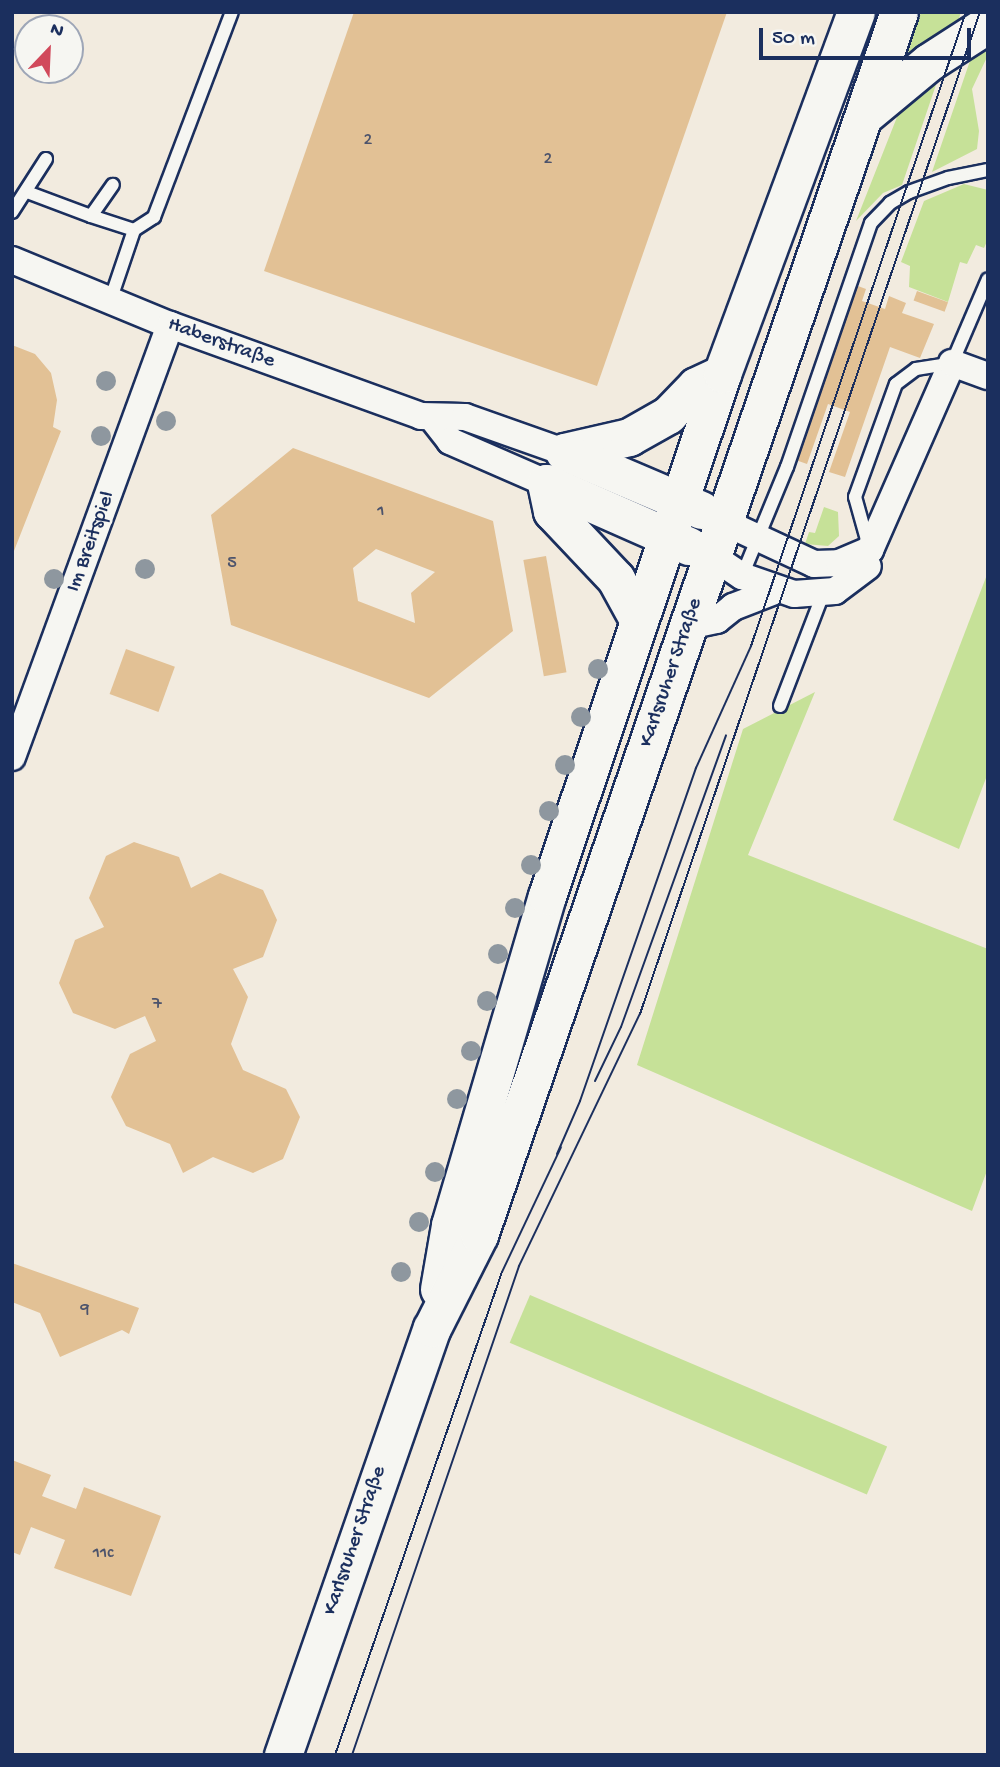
<!DOCTYPE html>
<meta charset="utf-8">
<style>
body{margin:0}
#map{position:relative;width:1000px;height:1767px;overflow:hidden;background:#f2ebdf;font-family:"Gochi Hand",sans-serif}
div>[style]{position:absolute}
[style*='--x']{left:calc(var(--x)*1px);top:calc(var(--y)*1px);width:calc(var(--w)*1px);rotate:calc(var(--a)*1deg)}
.green>*{inset:0;background:#c6e198;transform-origin:0 0}
.building>*{inset:0;background:#e2c195;transform-origin:0 0}
.roads{filter:drop-shadow(2px 0 #1b2f5e) drop-shadow(-2px 0 #1b2f5e) drop-shadow(0 2px #1b2f5e) drop-shadow(0 -2px #1b2f5e)}
.lane>*{height:12px;margin:-6px;padding:0 6px;transform-origin:6px;border-radius:6px;background:#f6f6f2}
.street>*{height:26px;margin:-13px;padding:0 13px;transform-origin:13px;border-radius:13px;background:#f6f6f2}
.secondary>*{height:37px;margin:-18.5px;padding:0 18.5px;transform-origin:18.5px;border-radius:18.5px;background:#f6f6f2}
.tram>*{height:2px;margin:-1px;padding:0 1px;transform-origin:1px;border-radius:1px;background:#1b2f5e}
.trees>*{width:20px;height:20px;margin:-10px;border-radius:50%;background:#8e979f}
span{translate:-50% -50%;white-space:nowrap;text-align:center;line-height:1.15;-webkit-text-stroke:5px #f6f6f2;paint-order:stroke}
.number-label{font-size:18px;color:#4d546c}
.number-label span{-webkit-text-stroke-width:0}
.street-label{font-size:21px;color:#1b2f5e}
.frame{position:absolute;inset:0;border:14px solid #1b2f5e;pointer-events:none}
.north{position:absolute;left:14px;top:14px;width:70px;height:70px;box-sizing:border-box;background:#f6f6f2;border:2px solid #9ea6b7;border-radius:50%;rotate:23deg;font-size:19px;font-weight:700;line-height:28px;text-align:center;color:#1b2f5e}
.north::after{content:'';display:block;margin:auto;width:24px;height:32px;background:#d1495b;clip-path:polygon(50% 0,100% 100%,50% 72%,0 100%)}
.scale{position:absolute;left:759px;top:28px;width:212px;height:32px;box-sizing:border-box;border:4px solid #1b2f5e;border-top:0;padding-left:9px;font-size:21px;line-height:24px;white-space:nowrap;color:#1b2f5e;-webkit-text-stroke:5px #f6f6f2;paint-order:stroke}
</style>
<div id="map">
<div class="green">
<div style="clip-path:polygon(921px 12px,961px 12px,956px 28px,904px 65px)"></div>
<div style="clip-path:polygon(988px 41px,988px 55px,972px 89px,979px 131px,977px 149px,932px 172px,974px 49px)"></div>
<div style="clip-path:polygon(941px 70px,902px 185px,883px 193px,856px 221px,899px 112px,911px 95px)"></div>
<div style="clip-path:polygon(964px 184px,988px 190px,988px 239px,984px 248px,976px 245px,967px 264px,960px 262px,948px 302px,909px 287px,910px 266px,901px 262px,924px 201px)"></div>
<div style="clip-path:polygon(824px 507px,838px 512px,839px 536px,828px 546px,805px 544px,809px 532px,815px 533px)"></div>
<div style="clip-path:polygon(988px 572px,988px 773px,959px 849px,893px 820px)"></div>
<div style="clip-path:polygon(815px 692px,748px 855px,988px 949px,988px 1168px,972px 1211px,637px 1065px,743px 729px)"></div>
<div style="left:530px;top:1295px;width:388px;height:52px;rotate:23deg"></div>
</div>
<div class="building">
<div style="clip-path:polygon(354px 12px,727px 12px,597px 386px,264px 271px)"></div>
<div style="clip-path:polygon(850px 283px,866px 289px,862px 301px,885px 309px,889px 296px,906px 303px,902px 313px,934px 324px,920px 358px,890px 347px,845px 477px,829px 472px,850px 412px,828px 404px,807px 464px,790px 458px)"></div>
<div style="left:917px;top:291px;width:33px;height:10px;rotate:20deg"></div>
<div style="clip-path:polygon(12px 345px,35px 354px,51px 373px,57px 400px,53px 427px,61px 431px,12px 556px)"></div>
<div style="clip-path:polygon(evenodd,293px 448px,493px 521px,513px 631px,429px 698px,231px 625px,211px 515px,293px 448px,376px 549px,435px 572px,411px 593px,415px 623px,358px 601px,353px 568px,376px 549px)"></div>
<div style="left:546px;top:556px;width:118px;height:23px;rotate:80deg"></div>
<div style="left:126px;top:649px;width:52px;height:48px;rotate:20deg"></div>
<div style="clip-path:polygon(134px 842px,179px 857px,191px 888px,220px 873px,263px 890px,277px 920px,263px 957px,233px 969px,248px 997px,231px 1044px,243px 1070px,286px 1089px,300px 1117px,283px 1159px,253px 1173px,213px 1157px,183px 1173px,170px 1144px,126px 1126px,111px 1097px,130px 1054px,156px 1041px,145px 1016px,115px 1029px,73px 1013px,59px 983px,75px 940px,104px 927px,89px 898px,106px 856px)"></div>
<div style="clip-path:polygon(12px 1263px,139px 1308px,129px 1334px,122px 1330px,60px 1357px,40px 1313px,12px 1302px)"></div>
<div style="clip-path:polygon(12px 1460px,51px 1475px,42px 1496px,76px 1509px,84px 1487px,161px 1516px,131px 1596px,54px 1568px,65px 1540px,31px 1527px,20px 1555px,12px 1552px)"></div>
</div>
<div class="roads">
<div class="lane">
<div style="--x:27;--y:192;--w:68;--a:20.6"></div>
<div style="--x:91;--y:216;--w:38;--a:-55"></div>
<div style="--x:12;--y:212;--w:63;--a:-57.3"></div>
<div style="--x:91;--y:216;--w:45;--a:18"></div>
<div style="--x:134;--y:230;--w:24;--a:-33"></div>
<div style="--x:154;--y:217;--w:219;--a:-69.2"></div>
<div style="--x:110;--y:301;--w:75;--a:-71.3"></div>
<div style="--x:869;--y:547;--w:52;--a:-105.6"></div>
<div style="--x:855;--y:497;--w:120;--a:-70.1"></div>
<div style="--x:896;--y:384;--w:25;--a:-37"></div>
<div style="--x:916;--y:369;--w:36;--a:-9"></div>
<div style="--x:952;--y:363;--w:91;--a:-66.8"></div>
<div style="--x:742;--y:576;--w:118;--a:-67.6"></div>
<div style="--x:787;--y:467;--w:258;--a:-71"></div>
<div style="--x:871;--y:223;--w:28;--a:-46"></div>
<div style="--x:890;--y:203;--w:22;--a:-30"></div>
<div style="--x:909;--y:192;--w:41;--a:-19.7"></div>
<div style="--x:948;--y:178;--w:41;--a:-11.3"></div>
<div style="--x:780;--y:706;--w:120;--a:-69"></div>
</div>
<div class="street">
<div style="--x:12;--y:260;--w:171;--a:22.4"></div>
<div style="--x:170;--y:325;--w:267;--a:19.9"></div>
<div style="--x:421;--y:416;--w:44;--a:1.3"></div>
<div style="--x:465;--y:417;--w:105;--a:19.5"></div>
<div style="--x:433;--y:419;--w:28;--a:52"></div>
<div style="--x:450;--y:441;--w:105;--a:23.6"></div>
<div style="--x:724;--y:522;--w:99;--a:25"></div>
<div style="--x:814;--y:564;--w:25;--a:-2"></div>
<div style="--x:839;--y:563;--w:34;--a:-23"></div>
<div style="--x:870;--y:550;--w:204;--a:-66.3"></div>
<div style="--x:952;--y:363;--w:38;--a:20"></div>
<div style="--x:712;--y:556;--w:36;--a:34"></div>
<div style="--x:742;--y:576;--w:55;--a:19.1"></div>
<div style="--x:794;--y:594;--w:41;--a:-4.2"></div>
<div style="--x:835;--y:591;--w:41;--a:-37.1"></div>
<div style="--x:688;--y:626;--w:30;--a:-12"></div>
<div style="--x:717;--y:620;--w:21;--a:-39"></div>
<div style="--x:733;--y:607;--w:47;--a:-21.1"></div>
<div style="--x:12;--y:757;--w:460;--a:-69.9"></div>
</div>
<div class="secondary">
<div style="--x:865;--y:115;--w:83;--a:-39.6"></div>
<div style="--x:929;--y:62;--w:70;--a:-32.8"></div>
<div style="--x:564;--y:452;--w:67;--a:-13"></div>
<div style="--x:629;--y:437;--w:45;--a:-29.4"></div>
<div style="--x:668;--y:415;--w:40;--a:-46"></div>
<div style="--x:696;--y:386;--w:29;--a:-25"></div>
<div style="--x:565;--y:452;--w:148;--a:23.1"></div>
<div style="--x:546;--y:483;--w:156;--a:23.8"></div>
<div style="--x:546;--y:483;--w:29;--a:78"></div>
<div style="--x:552;--y:511;--w:93;--a:46.7"></div>
<div style="--x:616;--y:579;--w:48;--a:61.3"></div>
<div style="--x:439;--y:1289;--w:65;--a:-80.2"></div>
<div style="--x:450;--y:1225;--w:343;--a:-73.6"></div>
<div style="--x:547;--y:896;--w:551;--a:-71.47"></div>
<div style="--x:722;--y:374;--w:386;--a:-69.7"></div>
<div style="--x:283;--y:1755;--w:452;--a:-70.8"></div>
<div style="--x:432;--y:1328;--w:104;--a:-63.2"></div>
<div style="--x:479;--y:1235;--w:1293;--a:-71.05"></div>
</div>
</div>
<div class="tram">
<div style="--x:595;--y:1081;--w:60;--a:-64.3"></div>
<div style="--x:621;--y:1027;--w:310;--a:-70.2"></div>
<div style="--x:557;--y:1154;--w:58;--a:-66.5"></div>
<div style="--x:580;--y:1101;--w:353;--a:-70.8"></div>
<div style="--x:696;--y:768;--w:134;--a:-65.7"></div>
<div style="--x:751;--y:646;--w:669;--a:-71.27"></div>
<div style="--x:335;--y:1755;--w:511;--a:-70.93"></div>
<div style="--x:502;--y:1272;--w:138;--a:-64.7"></div>
<div style="--x:352;--y:1755;--w:517;--a:-71.14"></div>
<div style="--x:519;--y:1266;--w:280;--a:-64.4"></div>
<div style="--x:640;--y:1014;--w:1058;--a:-71.26"></div>
</div>
<div class="trees">
<div style="left:106px;top:381px"></div>
<div style="left:166px;top:421px"></div>
<div style="left:101px;top:436px"></div>
<div style="left:145px;top:569px"></div>
<div style="left:54px;top:579px"></div>
<div style="left:598px;top:669px"></div>
<div style="left:581px;top:717px"></div>
<div style="left:565px;top:765px"></div>
<div style="left:549px;top:811px"></div>
<div style="left:531px;top:865px"></div>
<div style="left:515px;top:908px"></div>
<div style="left:498px;top:954px"></div>
<div style="left:487px;top:1001px"></div>
<div style="left:471px;top:1051px"></div>
<div style="left:457px;top:1099px"></div>
<div style="left:435px;top:1172px"></div>
<div style="left:419px;top:1222px"></div>
<div style="left:401px;top:1272px"></div>
</div>
<div class="number-label">
<span style="left:368px;top:141px">2</span>
<span style="left:548px;top:160px">2</span>
<span style="left:381px;top:512px">1</span>
<span style="left:232px;top:564px">5</span>
<span style="left:157px;top:1005px">7</span>
<span style="left:85px;top:1310px">9</span>
<span style="left:103px;top:1554px">11c</span>
</div>
<div class="street-label">
<span style="left:221px;top:344px;rotate:20deg">Haberstraße</span>
<span style="left:92px;top:542px;rotate:-70deg">Im Breitspiel</span>
<span style="left:672px;top:673px;rotate:-71deg">Karlsruher Straße</span>
<span style="left:356px;top:1541px;rotate:-71deg">Karlsruher Straße</span>
</div>
<div class="frame"></div>
<div class="north">N</div>
<div class="scale">50 m</div>
</div>
